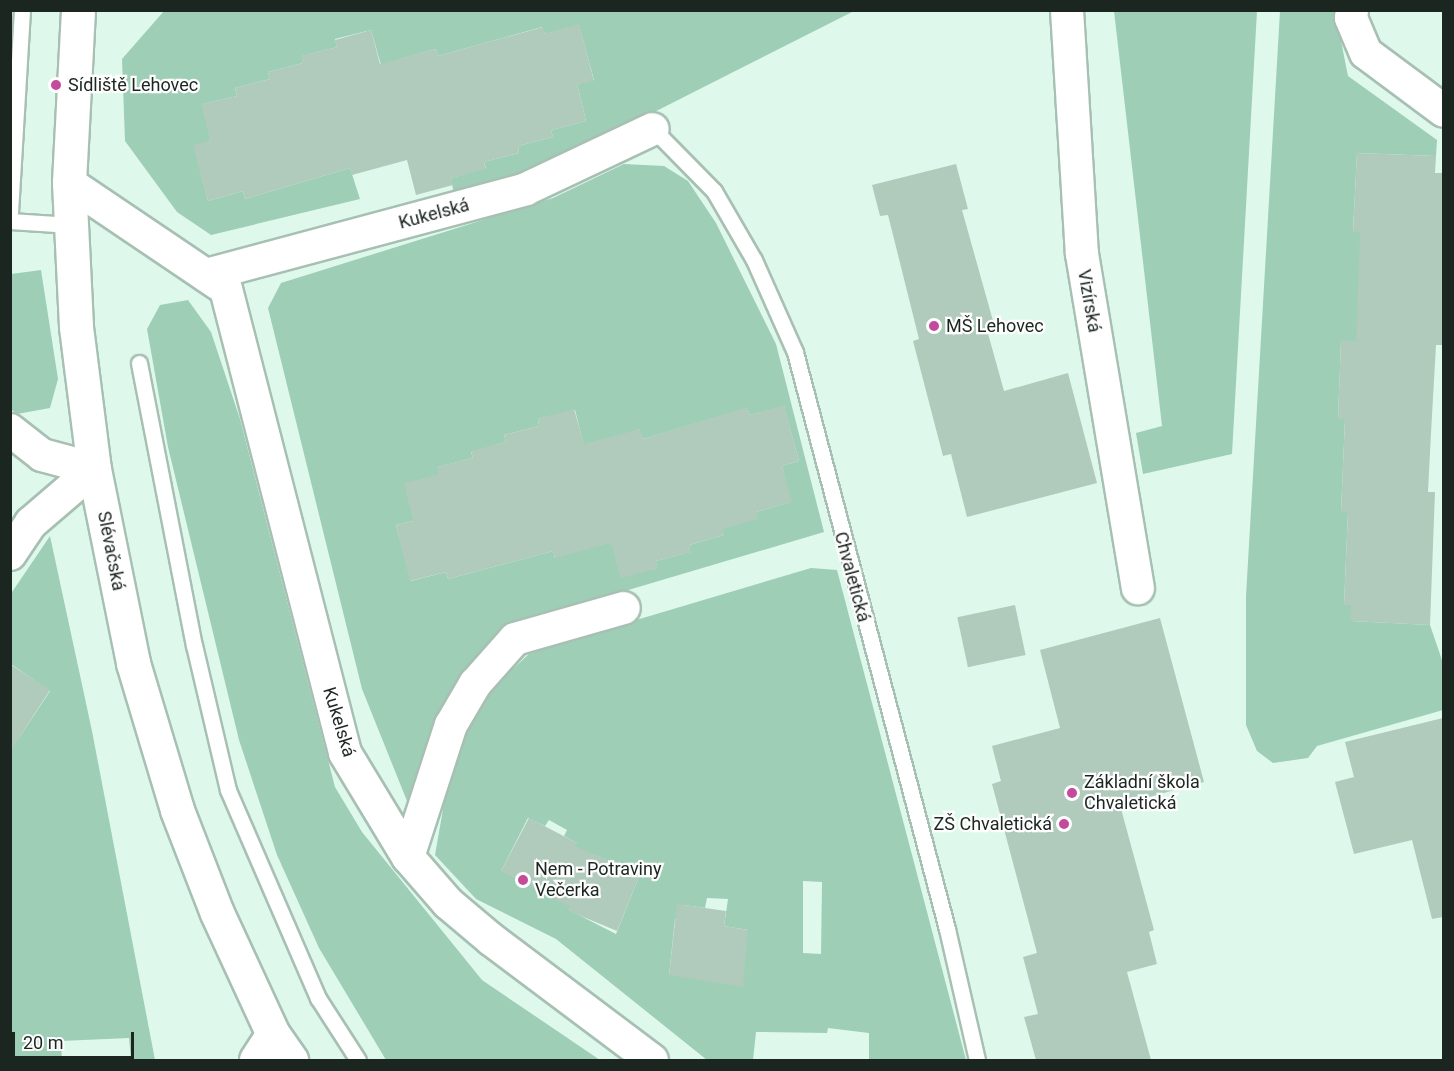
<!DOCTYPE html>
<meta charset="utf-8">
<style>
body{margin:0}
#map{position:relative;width:1454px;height:1071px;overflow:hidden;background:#def9eb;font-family:Roboto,sans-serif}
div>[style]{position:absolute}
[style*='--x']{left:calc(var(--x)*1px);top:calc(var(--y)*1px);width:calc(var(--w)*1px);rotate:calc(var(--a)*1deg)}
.green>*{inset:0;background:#9eceb6}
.building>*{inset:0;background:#b0cabc;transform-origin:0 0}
.roads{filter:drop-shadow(2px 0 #a7c0b3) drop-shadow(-2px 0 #a7c0b3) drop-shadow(0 2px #a7c0b3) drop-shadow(0 -2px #a7c0b3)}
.lane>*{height:15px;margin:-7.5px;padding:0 7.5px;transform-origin:7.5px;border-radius:7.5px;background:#fff}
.street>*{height:32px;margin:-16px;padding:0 16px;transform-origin:16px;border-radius:16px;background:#fff}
.secondary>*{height:33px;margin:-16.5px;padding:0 16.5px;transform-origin:16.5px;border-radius:16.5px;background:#fff}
.dots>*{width:16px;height:16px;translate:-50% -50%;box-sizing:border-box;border:3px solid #fefefe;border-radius:50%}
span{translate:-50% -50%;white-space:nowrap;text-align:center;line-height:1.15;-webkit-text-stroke:4.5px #fefefe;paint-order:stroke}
.poi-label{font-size:18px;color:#1c2621}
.left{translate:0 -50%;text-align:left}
.right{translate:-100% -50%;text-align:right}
.street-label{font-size:18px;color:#1c2621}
.frame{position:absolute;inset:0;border:12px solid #1c2621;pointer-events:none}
.scale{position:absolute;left:12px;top:1032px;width:122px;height:27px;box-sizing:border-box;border:3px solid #1c2621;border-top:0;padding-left:8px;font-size:18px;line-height:21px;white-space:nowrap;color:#1c2621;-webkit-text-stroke:4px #fefefe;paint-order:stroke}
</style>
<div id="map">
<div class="green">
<div style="clip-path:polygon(164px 11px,854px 11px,520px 180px,455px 201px,451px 178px,486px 168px,484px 162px,519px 153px,518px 146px,553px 137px,551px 130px,586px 121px,577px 84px,594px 80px,579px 25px,545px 34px,542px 27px,438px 56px,436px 49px,400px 59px,389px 93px,371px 30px,335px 39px,337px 47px,302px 56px,303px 63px,268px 72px,270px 79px,235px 88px,237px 96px,202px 104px,211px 141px,194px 146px,208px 201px,243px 191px,245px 199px,350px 168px,360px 199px,211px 235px,177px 212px,125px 141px,122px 59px)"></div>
<div style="clip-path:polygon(1114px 11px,1257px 11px,1232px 454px,1143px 474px,1136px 433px,1162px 426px)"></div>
<div style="clip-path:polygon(1280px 11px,1335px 11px,1348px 76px,1437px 140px,1436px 156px,1357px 153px,1353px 231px,1360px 232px,1363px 341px,1341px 341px,1338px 419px,1345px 419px,1341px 512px,1348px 512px,1344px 604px,1351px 605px,1351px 621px,1430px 625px,1443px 663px,1443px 710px,1317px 746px,1308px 758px,1273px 763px,1257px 751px,1246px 725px,1246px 596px)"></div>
<div style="clip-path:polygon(evenodd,624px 164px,664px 166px,688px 181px,716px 223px,776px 344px,824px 532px,517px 623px,495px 640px,454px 684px,407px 801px,362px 689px,268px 308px,281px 283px,553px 198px,624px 164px,784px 406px,799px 461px,782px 466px,791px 502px,756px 512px,722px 529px,724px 535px,689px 545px,690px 552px,656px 561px,657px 568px,621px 577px,604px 514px,555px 558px,553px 551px,448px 579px,446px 572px,411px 581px,396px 525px,413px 521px,439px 474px,438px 467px,473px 458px,471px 452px,506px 442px,504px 435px,539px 426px,538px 419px,575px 410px,591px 474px,639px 429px,643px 439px,747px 408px,750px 415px,784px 406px)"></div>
<div style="clip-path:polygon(41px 270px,58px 379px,50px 408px,17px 414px,10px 409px,11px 274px)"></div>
<div style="clip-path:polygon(188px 300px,211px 332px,240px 419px,335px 787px,362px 832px,482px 980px,600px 1060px,386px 1060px,319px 948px,277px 855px,239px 740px,168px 447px,147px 329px,160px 305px)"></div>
<div style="clip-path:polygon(50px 536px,92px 731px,155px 1060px,131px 1060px,129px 1038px,61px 1041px,62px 1060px,11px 1060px,10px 733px,19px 738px,50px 691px,11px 664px,10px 595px)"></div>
<div style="clip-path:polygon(evenodd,811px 568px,837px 570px,966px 1060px,869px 1060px,869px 1033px,828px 1028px,827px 1033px,756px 1032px,753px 1060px,707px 1060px,556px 939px,476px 899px,435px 855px,453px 752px,492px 689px,532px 651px,811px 568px,528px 818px,545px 826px,549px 820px,567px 830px,564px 836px,577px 843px,501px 871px,528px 818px,811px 568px,593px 854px,636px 873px,638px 879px,616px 934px,569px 910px,593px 854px,811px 568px,803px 881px,822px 882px,821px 954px,803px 953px,803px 881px,811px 568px,707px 898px,728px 899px,724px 926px,748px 930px,669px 975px,675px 919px,681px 919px,684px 905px,705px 908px,707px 898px)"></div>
</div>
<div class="building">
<div style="clip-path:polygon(579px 24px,594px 81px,577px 84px,586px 121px,551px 130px,553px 137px,518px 146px,519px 153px,484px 162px,486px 169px,451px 178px,453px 185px,416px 195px,407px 160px,352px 175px,350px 168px,245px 199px,243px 191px,208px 201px,193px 145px,211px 141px,201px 104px,237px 96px,235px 88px,270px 79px,268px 72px,303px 63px,301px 56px,337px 47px,335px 40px,371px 30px,380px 64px,436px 49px,438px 56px,543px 27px,545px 34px)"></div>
<div style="clip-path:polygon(1357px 153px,1436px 156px,1435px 173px,1442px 173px,1443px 322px,1442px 345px,1436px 345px,1431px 433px,1428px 492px,1435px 492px,1430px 625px,1350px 621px,1351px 605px,1344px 605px,1348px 512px,1341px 512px,1345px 419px,1338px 419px,1341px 340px,1356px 341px,1360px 232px,1353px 232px)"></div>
<div style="clip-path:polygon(956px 164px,968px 209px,962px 210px,995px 328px,987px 330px,1004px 391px,1068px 373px,1097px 483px,967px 517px,951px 454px,943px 456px,913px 341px,919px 339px,888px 215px,880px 216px,872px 185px)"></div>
<div style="clip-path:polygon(784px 405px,799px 461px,782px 466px,792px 502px,756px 512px,758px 519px,723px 529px,724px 535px,689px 545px,691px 552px,656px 561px,658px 568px,621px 578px,611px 543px,555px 558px,553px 551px,448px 579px,446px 572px,410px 581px,396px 525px,413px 521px,404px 483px,439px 474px,437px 467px,473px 458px,471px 451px,506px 442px,504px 435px,539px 426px,538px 419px,574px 409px,584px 444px,640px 429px,643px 439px,747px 407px,750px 415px)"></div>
<div style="left:1015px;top:605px;width:51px;height:59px;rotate:78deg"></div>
<div style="clip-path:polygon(1160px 618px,1204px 782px,1120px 805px,1154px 930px,1149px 932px,1157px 964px,1127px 972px,1151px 1060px,1036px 1060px,1024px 1017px,1038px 1014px,1023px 957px,1037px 953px,992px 784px,1001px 781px,992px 746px,1060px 728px,1040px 650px)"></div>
<div style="clip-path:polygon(10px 664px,50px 690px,10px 752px)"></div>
<div style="clip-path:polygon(1443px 718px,1443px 917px,1432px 919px,1412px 840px,1354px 854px,1335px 782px,1354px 777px,1345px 742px)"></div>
<div style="clip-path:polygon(529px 818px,577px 843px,575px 846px,640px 874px,617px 931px,569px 911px,570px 907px,501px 871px)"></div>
<div style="clip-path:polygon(677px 904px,726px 911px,724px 926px,748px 930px,743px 987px,669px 975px)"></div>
</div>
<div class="roads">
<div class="lane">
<div style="--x:653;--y:129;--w:87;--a:45.5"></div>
<div style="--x:714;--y:191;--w:80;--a:59.9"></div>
<div style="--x:754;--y:260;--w:101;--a:66"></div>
<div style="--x:795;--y:352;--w:597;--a:75.24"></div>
<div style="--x:947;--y:929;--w:134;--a:77.1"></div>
<div style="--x:10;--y:212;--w:202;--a:-86.6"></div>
<div style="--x:10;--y:221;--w:61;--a:3.8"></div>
<div style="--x:139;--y:363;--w:287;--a:79"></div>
<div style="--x:194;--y:645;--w:149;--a:76.8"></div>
<div style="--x:228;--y:790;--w:227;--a:66.6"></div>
<div style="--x:318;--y:998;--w:74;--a:57.2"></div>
</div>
<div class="street">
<div style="--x:1067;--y:10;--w:244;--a:86.5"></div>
<div style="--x:1082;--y:254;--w:339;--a:80.5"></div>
<div style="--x:1352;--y:10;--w:8;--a:97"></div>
<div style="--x:1351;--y:18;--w:38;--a:67"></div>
<div style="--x:1366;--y:53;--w:97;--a:36.6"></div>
<div style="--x:69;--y:183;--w:189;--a:34"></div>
<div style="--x:226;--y:289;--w:479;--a:75.6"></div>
<div style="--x:345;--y:753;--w:122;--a:58.8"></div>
<div style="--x:408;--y:857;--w:61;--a:49"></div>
<div style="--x:448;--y:903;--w:57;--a:40.1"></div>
<div style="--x:492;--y:940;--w:200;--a:36.9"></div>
<div style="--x:206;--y:275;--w:331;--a:-15"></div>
<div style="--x:526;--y:189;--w:140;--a:-25.3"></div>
<div style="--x:10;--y:430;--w:41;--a:38"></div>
<div style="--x:42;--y:455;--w:54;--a:15.1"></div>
<div style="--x:10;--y:554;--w:37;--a:-56"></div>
<div style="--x:31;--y:523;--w:83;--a:-40.6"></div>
<div style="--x:408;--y:857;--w:139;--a:-72"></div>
<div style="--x:451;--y:725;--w:48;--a:-59.7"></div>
<div style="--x:475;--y:684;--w:60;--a:-48.4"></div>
<div style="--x:515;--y:639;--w:113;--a:-15.9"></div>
<div style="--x:256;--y:1060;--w:31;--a:-57"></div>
</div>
<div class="secondary">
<div style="--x:78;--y:10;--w:173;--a:93"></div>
<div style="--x:69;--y:183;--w:144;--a:87.2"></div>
<div style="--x:76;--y:327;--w:143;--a:82.8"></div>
<div style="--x:94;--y:469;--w:198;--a:78.6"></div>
<div style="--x:133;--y:663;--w:153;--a:73.3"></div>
<div style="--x:177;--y:810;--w:110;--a:68.8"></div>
<div style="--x:217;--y:913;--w:133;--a:65.2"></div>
<div style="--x:273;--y:1034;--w:32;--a:55"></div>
</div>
</div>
<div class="dots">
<div style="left:56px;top:85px;background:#c44a9b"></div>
<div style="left:934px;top:326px;background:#c44a9b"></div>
<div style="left:1072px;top:793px;background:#c44a9b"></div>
<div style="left:1064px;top:824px;background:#c44a9b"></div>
<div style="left:523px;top:880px;background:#c44a9b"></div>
</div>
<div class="poi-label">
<span class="left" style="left:68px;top:85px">Sídliště Lehovec</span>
<span class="left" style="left:946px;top:326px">MŠ Lehovec</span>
<span class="left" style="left:1084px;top:793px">Základní škola<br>Chvaletická</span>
<span class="right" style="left:1052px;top:824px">ZŠ Chvaletická</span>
<span class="left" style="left:535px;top:880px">Nem - Potraviny<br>Večerka</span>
</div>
<div class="street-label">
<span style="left:434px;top:214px;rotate:-15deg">Kukelská</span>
<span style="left:1089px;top:301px;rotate:80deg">Vizírská</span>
<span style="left:111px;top:551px;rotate:79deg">Slévačská</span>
<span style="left:852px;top:577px;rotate:75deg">Chvaletická</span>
<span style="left:339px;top:722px;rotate:73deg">Kukelská</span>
</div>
<div class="frame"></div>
<div class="scale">20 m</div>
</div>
